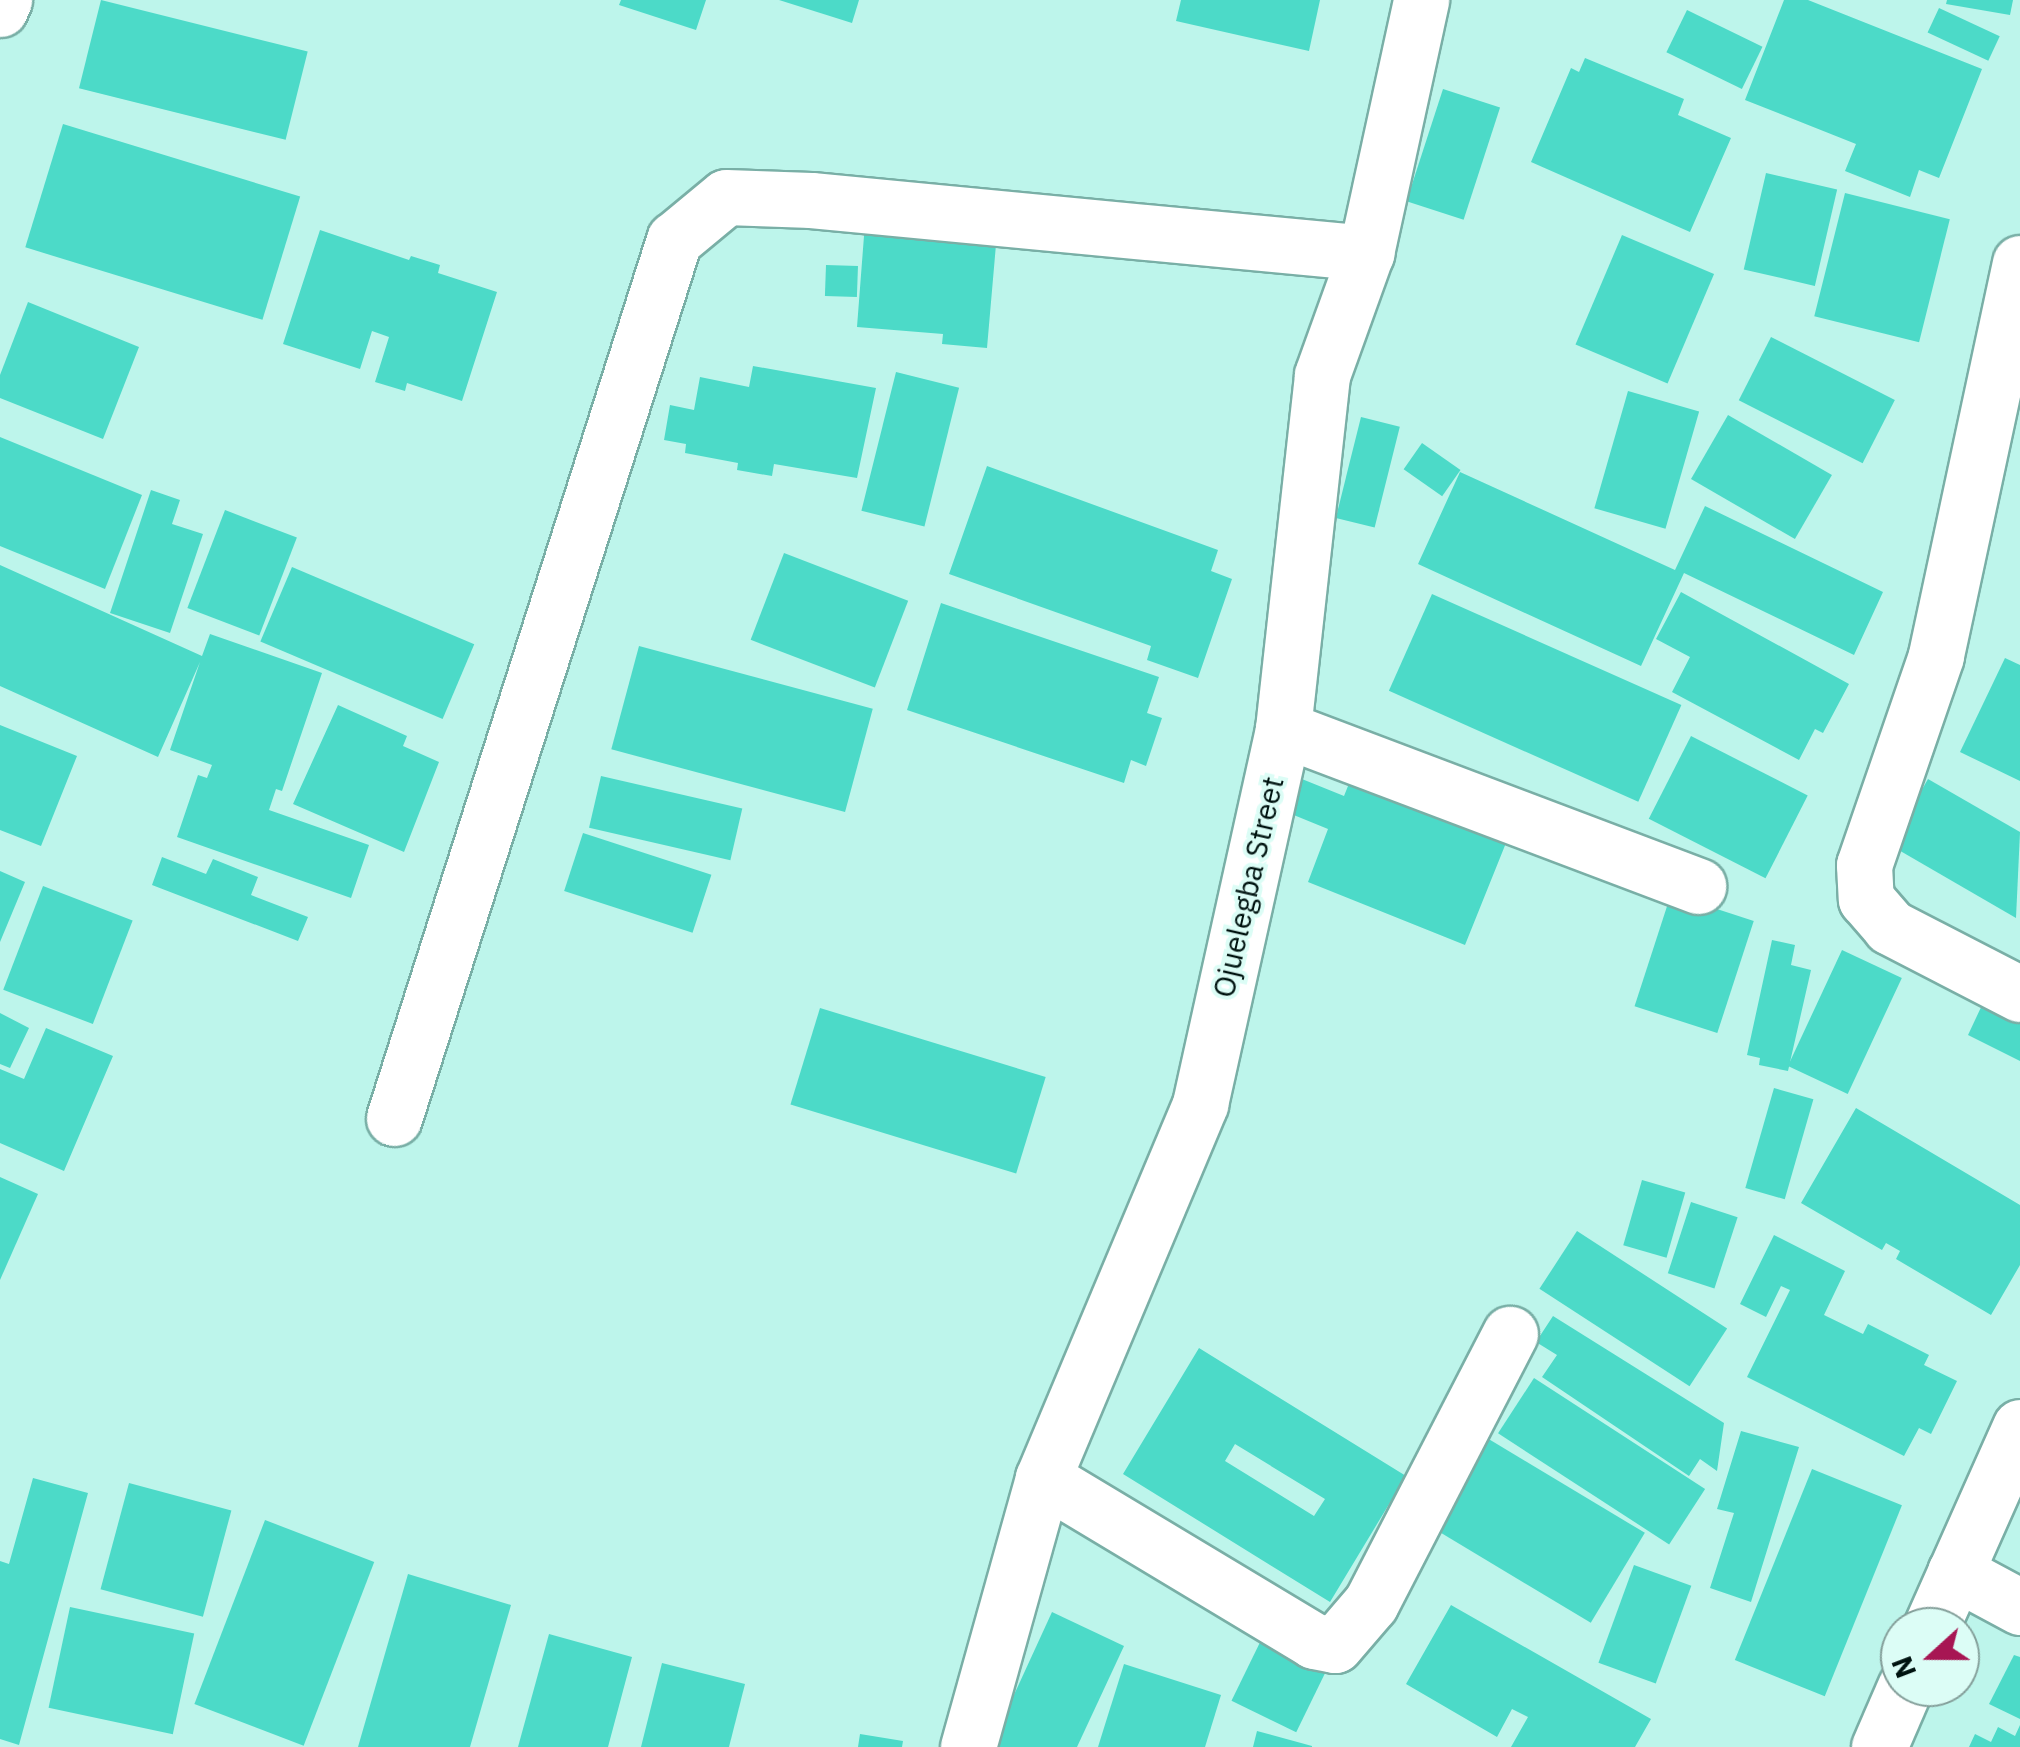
<!DOCTYPE html>
<style>
body{margin:0}
#map{position:relative;width:2020px;height:1747px;overflow:hidden;background:#bdf5eb;font-family:"IBM Plex Sans",sans-serif}
div>[style]{position:absolute}
[style*='--x']{left:calc(var(--x)*1px);top:calc(var(--y)*1px);width:calc(var(--w)*1px);rotate:calc(var(--a)*1deg)}
.building>*{inset:0;background:#4cdac8;transform-origin:0 0}
.roads{filter:drop-shadow(2px 0 #79afa6) drop-shadow(-2px 0 #79afa6) drop-shadow(0 2px #79afa6) drop-shadow(0 -2px #79afa6)}
.minor>*{height:55px;margin:-27.5px;padding:0 27.5px;transform-origin:27.5px;border-radius:27.5px;background:#fff}
span{translate:-50% -50%;white-space:nowrap;text-align:center;line-height:1.15;-webkit-text-stroke:8px #dcfdf6;paint-order:stroke}
.street-label{font-size:30px;color:#001310}
.north{position:absolute;left:1880px;top:1607px;width:100px;height:100px;box-sizing:border-box;background:#dcfdf6;border:2px solid #849f9a;border-radius:50%;rotate:249deg;font-size:28px;font-weight:700;line-height:40px;text-align:center;color:#001310}
.north::after{content:'';display:block;margin:auto;width:35px;height:45px;background:#a71653;clip-path:polygon(50% 0,100% 100%,50% 72%,0 100%)}
</style>
<div id="map">
<div class="building">
<div style="left:101px;top:0;width:213px;height:91px;rotate:14deg"></div>
<div style="clip-path:polygon(621px 0,706px 0,696px 30px,619px 5px)"></div>
<div style="clip-path:polygon(779px 0,859px 0,852px 23px)"></div>
<div style="clip-path:polygon(1181px 0,1320px 0,1309px 51px,1176px 21px)"></div>
<div style="clip-path:polygon(1784px 0,1808px 0,1982px 69px,1939px 178px,1919px 170px,1910px 197px,1845px 171px,1856px 144px,1745px 100px)"></div>
<div style="clip-path:polygon(1947px 0,2013px 0,2010px 15px,1946px 4px)"></div>
<div style="left:1939px;top:8px;width:67px;height:27px;rotate:25deg"></div>
<div style="left:1687px;top:10px;width:84px;height:47px;rotate:26deg"></div>
<div style="clip-path:polygon(1585px 58px,1684px 99px,1678px 115px,1731px 138px,1690px 232px,1531px 162px,1571px 68px,1579px 72px)"></div>
<div style="left:1443px;top:89px;width:60px;height:118px;rotate:18deg"></div>
<div style="left:63px;top:124px;width:248px;height:129px;rotate:17deg"></div>
<div style="left:1766px;top:173px;width:73px;height:99px;rotate:13deg"></div>
<div style="left:1845px;top:193px;width:108px;height:127px;rotate:14deg"></div>
<div style="clip-path:polygon(865px 223px,997px 233px,987px 348px,942px 344px,943px 334px,857px 327px)"></div>
<div style="clip-path:polygon(320px 230px,409px 260px,411px 256px,440px 265px,438px 273px,497px 292px,462px 401px,407px 383px,405px 391px,375px 382px,389px 337px,372px 331px,360px 369px,283px 344px)"></div>
<div style="left:1622px;top:235px;width:100px;height:119px;rotate:23deg"></div>
<div style="left:826px;top:265px;width:32px;height:31px;rotate:2deg"></div>
<div style="clip-path:polygon(28px 302px,139px 347px,103px 439px,0 398px,0 375px)"></div>
<div style="left:1771px;top:337px;width:139px;height:71px;rotate:27deg"></div>
<div style="clip-path:polygon(753px 366px,876px 388px,857px 478px,774px 464px,772px 476px,737px 470px,738px 463px,685px 453px,686px 444px,664px 440px,670px 405px,694px 410px,700px 377px,749px 387px)"></div>
<div style="left:896px;top:372px;width:65px;height:143px;rotate:14deg"></div>
<div style="left:1628px;top:391px;width:74px;height:122px;rotate:16deg"></div>
<div style="left:1728px;top:415px;width:120px;height:74px;rotate:30deg"></div>
<div style="left:1361px;top:417px;width:40px;height:104px;rotate:14deg"></div>
<div style="clip-path:polygon(0 437px,142px 495px,105px 589px,0 546px)"></div>
<div style="left:1422px;top:443px;width:47px;height:32px;rotate:35deg"></div>
<div style="clip-path:polygon(987px 466px,1218px 550px,1211px 571px,1232px 579px,1198px 678px,1147px 660px,1151px 646px,949px 574px)"></div>
<div style="clip-path:polygon(1460px 472px,1675px 570px,1705px 506px,1883px 592px,1854px 655px,1684px 573px,1641px 666px,1418px 564px)"></div>
<div style="clip-path:polygon(151px 490px,180px 500px,172px 524px,203px 534px,170px 633px,110px 613px)"></div>
<div style="left:225px;top:510px;width:77px;height:105px;rotate:21deg"></div>
<div style="left:784px;top:553px;width:133px;height:93px;rotate:21deg"></div>
<div style="clip-path:polygon(0 565px,202px 656px,210px 634px,322px 673px,282px 791px,276px 789px,269px 810px,369px 845px,351px 898px,177px 837px,198px 775px,207px 778px,212px 765px,170px 750px,200px 662px,158px 757px,0 686px)"></div>
<div style="left:292px;top:567px;width:198px;height:81px;rotate:23deg"></div>
<div style="clip-path:polygon(1681px 592px,1849px 684px,1823px 733px,1815px 729px,1799px 760px,1672px 692px,1690px 657px,1656px 639px)"></div>
<div style="left:1432px;top:594px;width:273px;height:106px;rotate:24deg"></div>
<div style="clip-path:polygon(941px 603px,1159px 677px,1147px 713px,1162px 718px,1146px 766px,1131px 760px,1124px 783px,907px 710px)"></div>
<div style="left:639px;top:646px;width:242px;height:107px;rotate:15deg"></div>
<div style="clip-path:polygon(2005px 658px,2020px 665px,2020px 781px,1960px 752px)"></div>
<div style="clip-path:polygon(338px 705px,407px 736px,403px 746px,439px 762px,404px 852px,293px 804px)"></div>
<div style="clip-path:polygon(0 725px,77px 756px,41px 846px,0 830px)"></div>
<div style="left:1691px;top:736px;width:131px;height:93px;rotate:27deg"></div>
<div style="clip-path:polygon(1356px 766px,1512px 828px,1465px 945px,1308px 882px,1328px 829px,1279px 809px,1292px 775px,1344px 796px)"></div>
<div style="left:601px;top:776px;width:145px;height:53px;rotate:13deg"></div>
<div style="clip-path:polygon(1928px 779px,2020px 832px,2016px 918px,1890px 845px)"></div>
<div style="left:583px;top:833px;width:135px;height:61px;rotate:18deg"></div>
<div style="clip-path:polygon(162px 857px,206px 874px,213px 859px,258px 877px,251px 895px,308px 917px,298px 941px,152px 885px)"></div>
<div style="clip-path:polygon(0 871px,25px 882px,0 942px)"></div>
<div style="left:43px;top:886px;width:96px;height:111px;rotate:21deg"></div>
<div style="left:1671px;top:894px;width:87px;height:118px;rotate:18deg"></div>
<div style="clip-path:polygon(1772px 940px,1795px 945px,1791px 965px,1811px 970px,1788px 1071px,1759px 1065px,1760px 1058px,1747px 1055px)"></div>
<div style="left:1842px;top:950px;width:66px;height:128px;rotate:25deg"></div>
<div style="clip-path:polygon(1983px 1003px,2020px 1021px,2020px 1061px,1968px 1035px)"></div>
<div style="left:820px;top:1008px;width:236px;height:101px;rotate:17deg"></div>
<div style="clip-path:polygon(0 1013px,29px 1028px,10px 1068px,0 1064px)"></div>
<div style="clip-path:polygon(46px 1028px,113px 1056px,64px 1171px,0 1143px,0 1069px,24px 1079px)"></div>
<div style="left:1774px;top:1088px;width:41px;height:104px;rotate:16deg"></div>
<div style="clip-path:polygon(1856px 1108px,2020px 1205px,2020px 1265px,1991px 1315px,1896px 1259px,1900px 1251px,1886px 1243px,1882px 1250px,1801px 1203px)"></div>
<div style="clip-path:polygon(0 1177px,38px 1194px,0 1280px)"></div>
<div style="left:1642px;top:1180px;width:45px;height:68px;rotate:16deg"></div>
<div style="left:1691px;top:1202px;width:49px;height:75px;rotate:18deg"></div>
<div style="left:1577px;top:1231px;width:179px;height:69px;rotate:33deg"></div>
<div style="clip-path:polygon(1774px 1235px,1845px 1271px,1824px 1315px,1863px 1334px,1868px 1324px,1929px 1355px,1924px 1365px,1957px 1381px,1931px 1434px,1919px 1428px,1904px 1456px,1747px 1377px,1790px 1290px,1781px 1286px,1766px 1317px,1740px 1304px)"></div>
<div style="clip-path:polygon(1553px 1316px,1724px 1423px,1717px 1471px,1700px 1459px,1689px 1476px,1542px 1377px,1557px 1355px,1536px 1342px)"></div>
<div style="clip-path:polygon(evenodd,1199px 1348px,1406px 1476px,1330px 1602px,1123px 1474px,1199px 1348px,1235px 1444px,1325px 1499px,1314px 1516px,1225px 1461px,1235px 1444px)"></div>
<div style="left:1534px;top:1378px;width:204px;height:66px;rotate:33deg"></div>
<div style="clip-path:polygon(1741px 1431px,1799px 1447px,1751px 1602px,1710px 1588px,1734px 1513px,1717px 1509px)"></div>
<div style="left:1482px;top:1435px;width:190px;height:105px;rotate:31deg"></div>
<div style="left:1812px;top:1469px;width:97px;height:206px;rotate:22deg"></div>
<div style="clip-path:polygon(33px 1478px,88px 1493px,19px 1745px,0 1739px,0 1561px,9px 1564px)"></div>
<div style="left:129px;top:1483px;width:106px;height:110px;rotate:15deg"></div>
<div style="left:265px;top:1520px;width:117px;height:197px;rotate:21deg"></div>
<div style="left:1634px;top:1565px;width:61px;height:104px;rotate:20deg"></div>
<div style="clip-path:polygon(408px 1574px,511px 1605px,470px 1747px,358px 1747px)"></div>
<div style="clip-path:polygon(1451px 1605px,1651px 1719px,1635px 1747px,1511px 1747px,1528px 1717px,1512px 1709px,1497px 1737px,1406px 1684px)"></div>
<div style="left:70px;top:1607px;width:127px;height:103px;rotate:12deg"></div>
<div style="clip-path:polygon(1052px 1612px,1124px 1646px,1077px 1747px,990px 1747px)"></div>
<div style="left:1267px;top:1628px;width:72px;height:81px;rotate:26deg"></div>
<div style="clip-path:polygon(549px 1634px,632px 1657px,608px 1747px,518px 1747px)"></div>
<div style="clip-path:polygon(2014px 1655px,2020px 1657px,2020px 1719px,1989px 1704px)"></div>
<div style="clip-path:polygon(662px 1663px,745px 1684px,729px 1747px,641px 1747px)"></div>
<div style="clip-path:polygon(1124px 1664px,1221px 1695px,1205px 1747px,1098px 1747px)"></div>
<div style="clip-path:polygon(2020px 1725px,2020px 1747px,1969px 1747px,1975px 1734px,1991px 1742px,1998px 1727px,2015px 1736px)"></div>
<div style="clip-path:polygon(1257px 1731px,1312px 1746px,1312px 1747px,1253px 1747px)"></div>
<div style="clip-path:polygon(860px 1734px,903px 1741px,902px 1747px,858px 1747px)"></div>
</div>
<div class="roads">
<div class="minor">
<div style="--x:0;--y:9;--w:10;--a:-66"></div>
<div style="--x:2020;--y:263;--w:402;--a:102.1"></div>
<div style="--x:1936;--y:656;--w:221;--a:109"></div>
<div style="--x:1864;--y:865;--w:34;--a:87"></div>
<div style="--x:1866;--y:899;--w:37;--a:49"></div>
<div style="--x:1890;--y:927;--w:146;--a:27.3"></div>
<div style="--x:1283;--y:729;--w:444;--a:20.7"></div>
<div style="--x:394;--y:1118;--w:922;--a:-72.31"></div>
<div style="--x:674;--y:240;--w:67;--a:-39.6"></div>
<div style="--x:726;--y:197;--w:85;--a:2"></div>
<div style="--x:811;--y:200;--w:558;--a:5.45"></div>
<div style="--x:1043;--y:1478;--w:316;--a:31"></div>
<div style="--x:1314;--y:1641;--w:21;--a:11"></div>
<div style="--x:1335;--y:1645;--w:55;--a:-49.4"></div>
<div style="--x:1371;--y:1603;--w:303;--a:-62.7"></div>
<div style="--x:1955;--y:1572;--w:74;--a:28.3"></div>
<div style="--x:1931;--y:1627;--w:219;--a:-66"></div>
<div style="--x:968;--y:1747;--w:279;--a:-74.4"></div>
<div style="--x:1043;--y:1478;--w:406;--a:-67.2"></div>
<div style="--x:1200;--y:1104;--w:384;--a:-77.5"></div>
<div style="--x:1283;--y:729;--w:356;--a:-83.7"></div>
<div style="--x:1322;--y:375;--w:130;--a:-70.2"></div>
<div style="--x:1366;--y:253;--w:259;--a:-77.7"></div>
<div style="--x:1879;--y:1747;--w:65;--a:-66.6"></div>
</div>
</div>
<div class="street-label">
<span style="left:1248px;top:887px;rotate:-77deg">Ojuelegba Street</span>
</div>
<div class="north">N</div>
</div>
